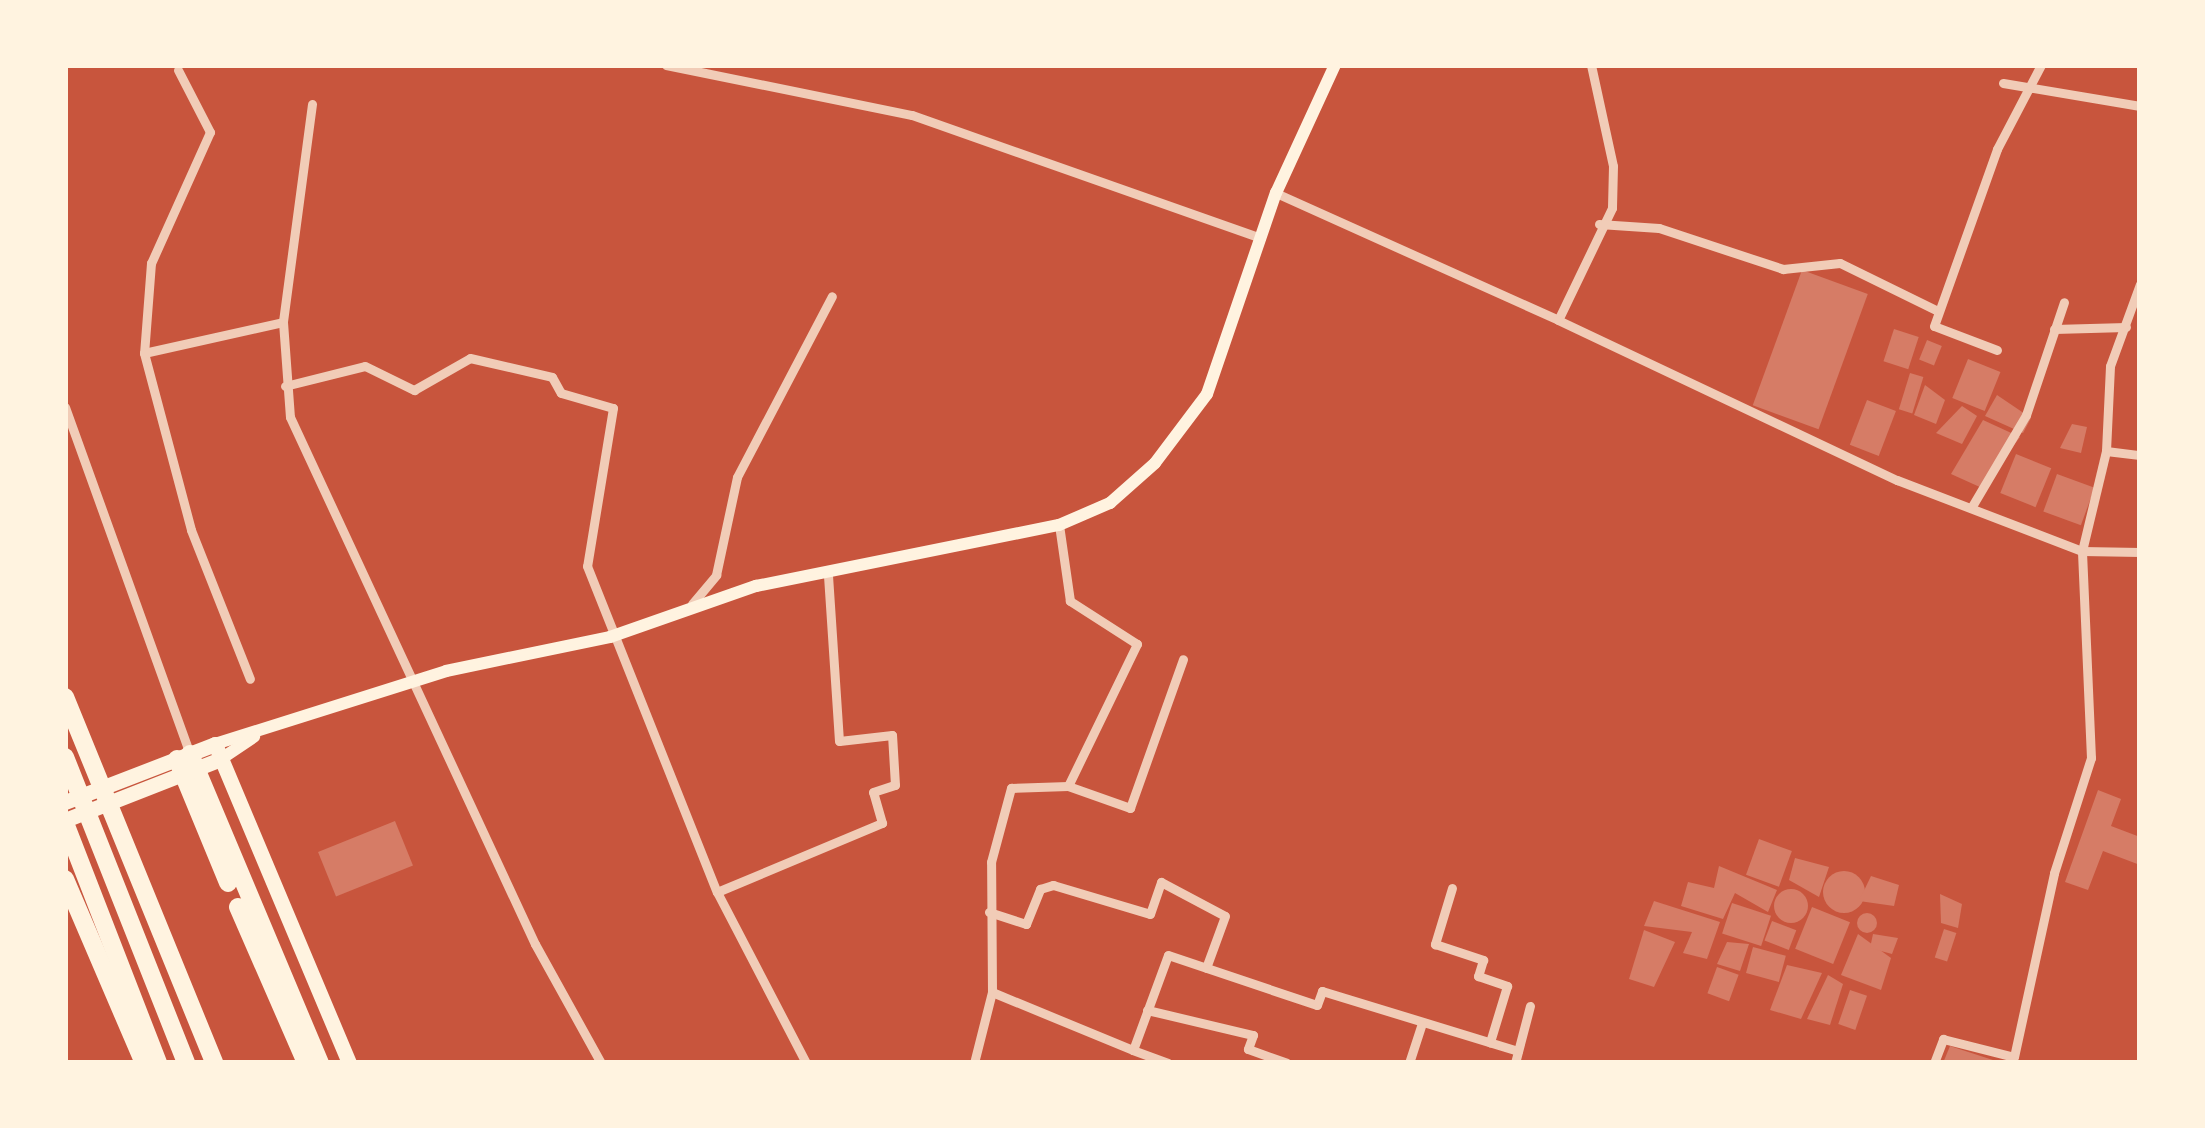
<!DOCTYPE html>
<style>
body{margin:0}
#map{position:relative;width:2205px;height:1128px;overflow:hidden;background:#c8553d;font-family:"Golos Text",sans-serif}
div>[style]{position:absolute}
[style*='--x']{left:calc(var(--x)*1px);top:calc(var(--y)*1px);width:calc(var(--w)*1px);rotate:calc(var(--a)*1deg)}
.building>*{inset:0;background:#d67c66;transform-origin:0 0}
.round{border-radius:50%}
.minor>*{height:9px;margin:-4.5px;padding:0 4.5px;transform-origin:4.5px;border-radius:4.5px;background:#f1ccb7}
.secondary>*{height:12px;margin:-6px;padding:0 6px;transform-origin:6px;border-radius:6px;background:#fff3e0}
.trunk>*{height:15px;margin:-7.5px;padding:0 7.5px;transform-origin:7.5px;border-radius:7.5px;background:#fff3e0}
.motorway>*{height:18px;margin:-9px;padding:0 9px;transform-origin:9px;border-radius:9px;background:#fff3e0}
span{translate:-50% -50%;white-space:nowrap;text-align:center;line-height:1.15;-webkit-text-stroke:8px #fff3e0;paint-order:stroke}
.frame{position:absolute;inset:0;border:68px solid #fff3e0;pointer-events:none}
</style>
<div id="map">
<div class="building">
<div style="left:1802px;top:270px;width:70px;height:144px;rotate:20deg"></div>
<div style="left:1894px;top:329px;width:26px;height:34px;rotate:18deg"></div>
<div style="left:1927px;top:340px;width:16px;height:21px;rotate:22deg"></div>
<div style="left:1968px;top:359px;width:35px;height:42px;rotate:22deg"></div>
<div style="left:1910px;top:373px;width:14px;height:38px;rotate:17deg"></div>
<div style="clip-path:polygon(1925px 385px,1945px 400px,1936px 424px,1914px 415px)"></div>
<div style="clip-path:polygon(1997px 395px,2031px 418px,2023px 433px,1985px 416px)"></div>
<div style="left:1867px;top:400px;width:31px;height:48px;rotate:21deg"></div>
<div style="clip-path:polygon(1962px 406px,1977px 416px,1962px 444px,1936px 433px)"></div>
<div style="clip-path:polygon(1983px 420px,2020px 437px,1982px 488px,1951px 474px)"></div>
<div style="clip-path:polygon(2072px 424px,2087px 427px,2081px 453px,2060px 448px)"></div>
<div style="left:2016px;top:454px;width:38px;height:42px;rotate:22deg"></div>
<div style="left:2057px;top:474px;width:40px;height:40px;rotate:20deg"></div>
<div style="clip-path:polygon(2098px 790px,2121px 799px,2111px 826px,2140px 837px,2140px 865px,2103px 851px,2088px 890px,2065px 882px)"></div>
<div style="left:395px;top:821px;width:48px;height:83px;rotate:68deg"></div>
<div style="left:1759px;top:839px;width:35px;height:38px;rotate:20deg"></div>
<div style="clip-path:polygon(1795px 858px,1829px 867px,1819px 897px,1789px 880px)"></div>
<div style="clip-path:polygon(1719px 866px,1777px 890px,1768px 912px,1735px 893px,1723px 919px,1681px 906px,1688px 882px,1714px 888px)"></div>
<div class="round" style="left:1823px;top:871px;width:42px;height:42px"></div>
<div style="clip-path:polygon(1871px 876px,1899px 885px,1894px 906px,1859px 901px)"></div>
<div class="round" style="left:1774px;top:889px;width:34px;height:34px"></div>
<div style="clip-path:polygon(1940px 894px,1962px 904px,1958px 928px,1941px 923px)"></div>
<div style="clip-path:polygon(1654px 901px,1720px 922px,1707px 959px,1683px 953px,1692px 932px,1644px 926px)"></div>
<div style="left:1732px;top:903px;width:41px;height:32px;rotate:18deg"></div>
<div style="left:1812px;top:907px;width:41px;height:45px;rotate:22deg"></div>
<div class="round" style="left:1857px;top:913px;width:20px;height:20px"></div>
<div style="left:1772px;top:921px;width:26px;height:21px;rotate:21deg"></div>
<div style="left:1944px;top:929px;width:13px;height:30px;rotate:18deg"></div>
<div style="clip-path:polygon(1644px 930px,1675px 942px,1654px 987px,1629px 979px)"></div>
<div style="clip-path:polygon(1858px 934px,1891px 958px,1881px 990px,1841px 975px)"></div>
<div style="clip-path:polygon(1873px 934px,1898px 938px,1892px 954px,1870px 948px)"></div>
<div style="clip-path:polygon(1727px 942px,1749px 944px,1740px 971px,1717px 964px)"></div>
<div style="left:1753px;top:947px;width:34px;height:27px;rotate:15deg"></div>
<div style="clip-path:polygon(1787px 965px,1822px 973px,1801px 1019px,1770px 1010px)"></div>
<div style="left:1717px;top:967px;width:23px;height:28px;rotate:20deg"></div>
<div style="clip-path:polygon(1828px 975px,1843px 984px,1830px 1025px,1807px 1019px)"></div>
<div style="left:1850px;top:990px;width:18px;height:36px;rotate:19deg"></div>
<div style="clip-path:polygon(1950px 1046px,1999px 1062px,1999px 1063px,1943px 1063px)"></div>
</div>
<div class="minor">
<div style="--x:666;--y:65;--w:251;--a:11.5"></div>
<div style="--x:912;--y:115;--w:370;--a:19.4"></div>
<div style="--x:1591;--y:65;--w:103;--a:77.7"></div>
<div style="--x:1613;--y:166;--w:42;--a:91.4"></div>
<div style="--x:1612;--y:208;--w:124;--a:115.7"></div>
<div style="--x:1558;--y:320;--w:375;--a:25.3"></div>
<div style="--x:1897;--y:480;--w:198;--a:21"></div>
<div style="--x:2082;--y:551;--w:58;--a:1"></div>
<div style="--x:178;--y:70;--w:70;--a:62.7"></div>
<div style="--x:210;--y:132;--w:144;--a:114.2"></div>
<div style="--x:151;--y:263;--w:90;--a:94.4"></div>
<div style="--x:144;--y:353;--w:183;--a:75.1"></div>
<div style="--x:191;--y:530;--w:160;--a:68.4"></div>
<div style="--x:2003;--y:83;--w:139;--a:9.5"></div>
<div style="--x:312;--y:104;--w:220;--a:97.6"></div>
<div style="--x:283;--y:322;--w:95;--a:85.8"></div>
<div style="--x:290;--y:417;--w:581;--a:65.07"></div>
<div style="--x:535;--y:944;--w:136;--a:61"></div>
<div style="--x:1276;--y:193;--w:309;--a:24.2"></div>
<div style="--x:1599;--y:224;--w:60;--a:3.8"></div>
<div style="--x:1659;--y:228;--w:131;--a:18.3"></div>
<div style="--x:1783;--y:269;--w:57;--a:-6"></div>
<div style="--x:1840;--y:263;--w:109;--a:26.1"></div>
<div style="--x:2054;--y:329;--w:72;--a:-1.6"></div>
<div style="--x:1997;--y:350;--w:67;--a:-159.1"></div>
<div style="--x:1934;--y:326;--w:188;--a:-70.4"></div>
<div style="--x:1997;--y:149;--w:95;--a:-62.4"></div>
<div style="--x:144;--y:353;--w:142;--a:-12.6"></div>
<div style="--x:285;--y:386;--w:82;--a:-14"></div>
<div style="--x:365;--y:366;--w:55;--a:26.1"></div>
<div style="--x:414;--y:390;--w:64;--a:-29.7"></div>
<div style="--x:470;--y:358;--w:84;--a:13"></div>
<div style="--x:552;--y:377;--w:18;--a:61"></div>
<div style="--x:561;--y:393;--w:54;--a:16.1"></div>
<div style="--x:613;--y:408;--w:160;--a:99.3"></div>
<div style="--x:587;--y:566;--w:351;--a:68.3"></div>
<div style="--x:717;--y:892;--w:193;--a:62.5"></div>
<div style="--x:65;--y:407;--w:369;--a:70.2"></div>
<div style="--x:2106;--y:451;--w:34;--a:7"></div>
<div style="--x:1971;--y:508;--w:108;--a:-59.4"></div>
<div style="--x:2026;--y:415;--w:119;--a:-71.4"></div>
<div style="--x:692;--y:604;--w:38;--a:-50"></div>
<div style="--x:716;--y:575;--w:100;--a:-77.9"></div>
<div style="--x:737;--y:477;--w:204;--a:-62.3"></div>
<div style="--x:1068;--y:786;--w:66;--a:19.5"></div>
<div style="--x:1130;--y:808;--w:158;--a:-70.4"></div>
<div style="--x:1452;--y:888;--w:59;--a:106.9"></div>
<div style="--x:1435;--y:944;--w:51;--a:18.4"></div>
<div style="--x:1483;--y:960;--w:17;--a:107"></div>
<div style="--x:1478;--y:976;--w:31;--a:19"></div>
<div style="--x:1507;--y:986;--w:59;--a:106.9"></div>
<div style="--x:717;--y:892;--w:179;--a:-22.7"></div>
<div style="--x:882;--y:823;--w:32;--a:-106"></div>
<div style="--x:873;--y:792;--w:23;--a:-18"></div>
<div style="--x:895;--y:785;--w:50;--a:-93.4"></div>
<div style="--x:892;--y:735;--w:53;--a:173.5"></div>
<div style="--x:839;--y:741;--w:167;--a:-93.8"></div>
<div style="--x:989;--y:912;--w:39;--a:18"></div>
<div style="--x:1026;--y:924;--w:38;--a:-68"></div>
<div style="--x:1040;--y:889;--w:14;--a:-17"></div>
<div style="--x:1053;--y:885;--w:101;--a:16.6"></div>
<div style="--x:1150;--y:914;--w:34;--a:-71"></div>
<div style="--x:1161;--y:882;--w:72;--a:28"></div>
<div style="--x:1225;--y:916;--w:55;--a:110.1"></div>
<div style="--x:992;--y:992;--w:152;--a:22.4"></div>
<div style="--x:1147;--y:1010;--w:109;--a:13.3"></div>
<div style="--x:1253;--y:1035;--w:15;--a:110"></div>
<div style="--x:1248;--y:1049;--w:41;--a:19.7"></div>
<div style="--x:974;--y:1063;--w:73;--a:-75.8"></div>
<div style="--x:992;--y:992;--w:130;--a:-90.4"></div>
<div style="--x:991;--y:862;--w:77;--a:-74.9"></div>
<div style="--x:1011;--y:788;--w:57;--a:-2"></div>
<div style="--x:1068;--y:786;--w:158;--a:-64.1"></div>
<div style="--x:1137;--y:644;--w:80;--a:-147.3"></div>
<div style="--x:1070;--y:601;--w:77;--a:-98.2"></div>
<div style="--x:1168;--y:1063;--w:37;--a:-160"></div>
<div style="--x:1133;--y:1050;--w:101;--a:-69.8"></div>
<div style="--x:1168;--y:955;--w:157;--a:18.6"></div>
<div style="--x:1317;--y:1005;--w:15;--a:-70"></div>
<div style="--x:1322;--y:991;--w:205;--a:17"></div>
<div style="--x:1409;--y:1063;--w:42;--a:-72"></div>
<div style="--x:1515;--y:1063;--w:59;--a:-75.3"></div>
<div style="--x:1934;--y:1063;--w:26;--a:-69"></div>
<div style="--x:1943;--y:1039;--w:73;--a:14.2"></div>
<div style="--x:2014;--y:1057;--w:188;--a:-77.7"></div>
<div style="--x:2054;--y:873;--w:121;--a:-72.2"></div>
<div style="--x:2091;--y:758;--w:207;--a:-92.5"></div>
<div style="--x:2082;--y:551;--w:103;--a:-76.5"></div>
<div style="--x:2106;--y:451;--w:85;--a:-87.3"></div>
<div style="--x:2110;--y:366;--w:87;--a:-69.9"></div>
</div>
<div class="secondary">
<div style="--x:215;--y:744;--w:242;--a:-17.5"></div>
<div style="--x:446;--y:671;--w:167;--a:-11.7"></div>
<div style="--x:610;--y:637;--w:155;--a:-19.3"></div>
<div style="--x:756;--y:586;--w:309;--a:-11.4"></div>
<div style="--x:1059;--y:525;--w:56;--a:-23.3"></div>
<div style="--x:1110;--y:503;--w:60;--a:-41.6"></div>
<div style="--x:1155;--y:463;--w:86;--a:-53"></div>
<div style="--x:1207;--y:394;--w:213;--a:-71.1"></div>
<div style="--x:1276;--y:193;--w:141;--a:-65.3"></div>
<div style="--x:221;--y:759;--w:40;--a:-34"></div>
</div>
<div class="trunk">
<div style="--x:65;--y:802;--w:161;--a:-21.1"></div>
<div style="--x:215;--y:744;--w:346;--a:67.2"></div>
<div style="--x:65;--y:820;--w:168;--a:-21.4"></div>
</div>
<div class="motorway">
<div style="--x:65;--y:697;--w:395;--a:67.8"></div>
<div style="--x:190;--y:754;--w:335;--a:67.2"></div>
<div style="--x:65;--y:757;--w:329;--a:68.4"></div>
<div style="--x:177;--y:759;--w:134;--a:67.6"></div>
<div style="--x:65;--y:823;--w:257;--a:68.8"></div>
<div style="--x:65;--y:879;--w:200;--a:66.8"></div>
<div style="--x:238;--y:907;--w:170;--a:66.4"></div>
</div>
<div class="frame"></div>
</div>
